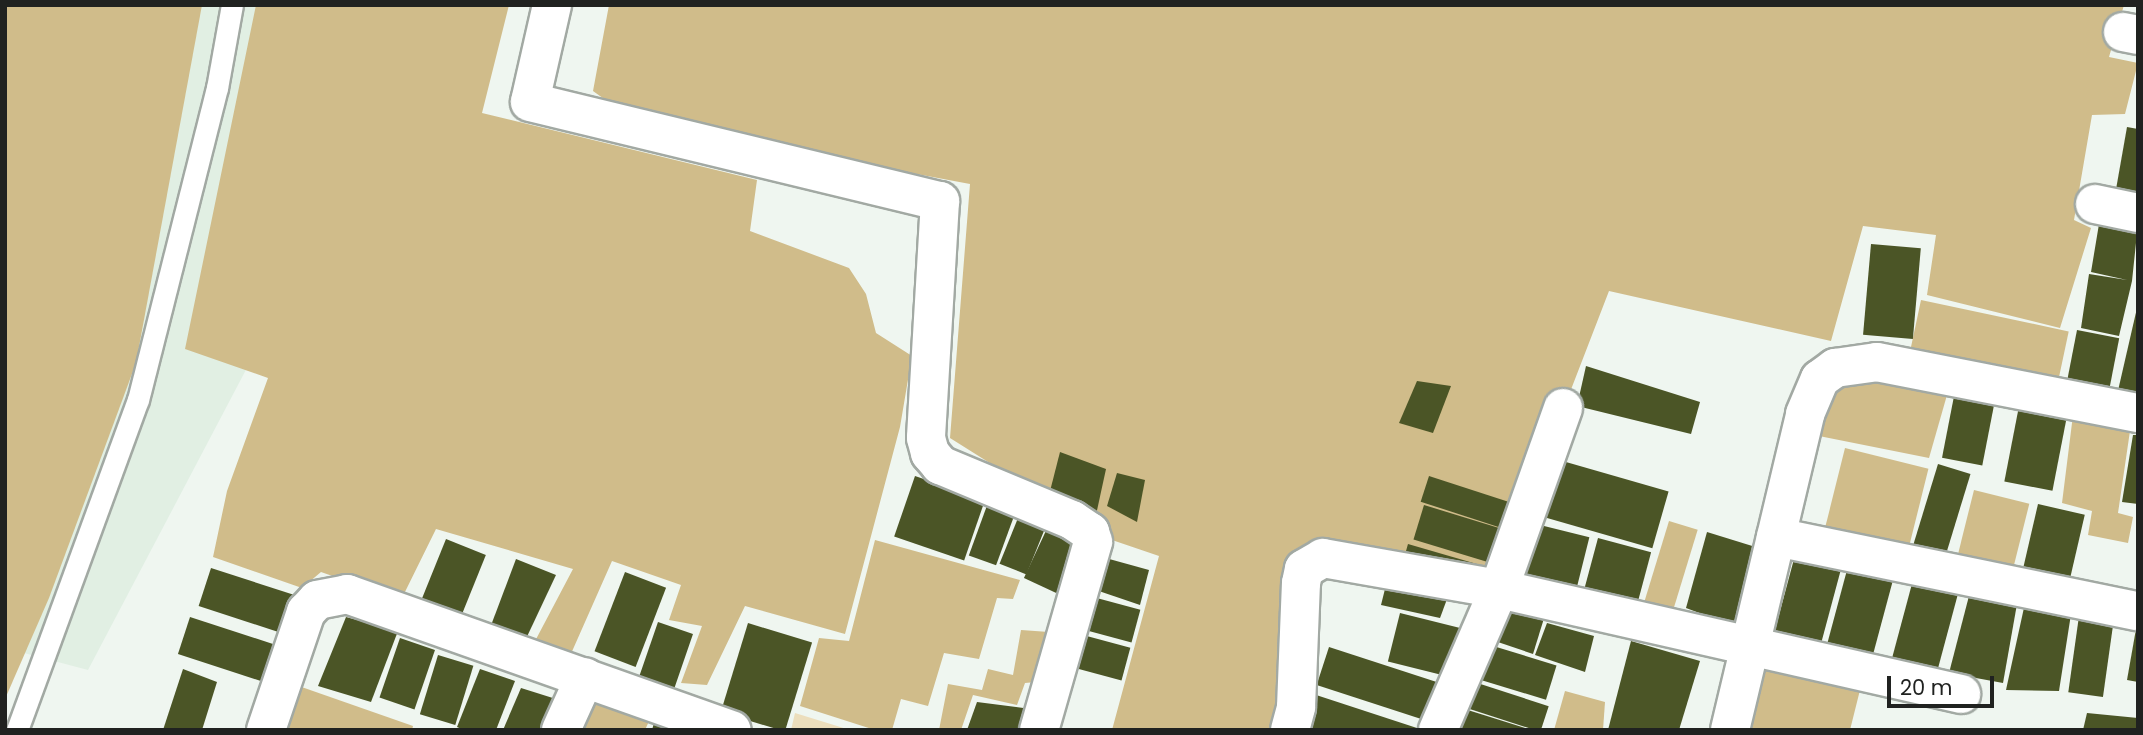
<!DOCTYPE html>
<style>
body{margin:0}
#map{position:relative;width:2143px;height:735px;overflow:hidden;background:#eff6f0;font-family:Poppins,sans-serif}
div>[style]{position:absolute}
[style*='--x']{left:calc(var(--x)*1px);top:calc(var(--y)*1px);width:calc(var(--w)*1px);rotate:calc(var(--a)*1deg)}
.built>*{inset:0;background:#e1efe3}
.green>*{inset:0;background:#ecdebc}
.forest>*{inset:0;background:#d0bc8a;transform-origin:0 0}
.building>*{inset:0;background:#4b5526;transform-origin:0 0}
.roads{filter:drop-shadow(2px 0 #a2a9a3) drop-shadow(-2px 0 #a2a9a3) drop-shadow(0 2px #a2a9a3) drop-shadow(0 -2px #a2a9a3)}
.lane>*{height:21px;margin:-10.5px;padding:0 10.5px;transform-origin:10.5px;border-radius:10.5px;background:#fff}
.street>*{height:38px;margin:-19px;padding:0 19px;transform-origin:19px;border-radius:19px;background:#fff}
span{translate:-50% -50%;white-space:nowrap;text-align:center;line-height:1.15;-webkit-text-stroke:7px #fff;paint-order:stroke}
.frame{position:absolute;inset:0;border:7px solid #202220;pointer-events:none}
.scale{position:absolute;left:1887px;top:676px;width:107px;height:32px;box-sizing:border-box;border:4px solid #202220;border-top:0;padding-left:9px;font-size:21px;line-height:24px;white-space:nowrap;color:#202220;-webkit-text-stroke:5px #fff;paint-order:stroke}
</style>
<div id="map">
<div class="built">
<div style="clip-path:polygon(5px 5px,438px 5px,88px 670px,5px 648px)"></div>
</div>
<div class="green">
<div style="clip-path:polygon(795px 713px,850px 730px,791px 730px)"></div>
</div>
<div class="forest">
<div style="clip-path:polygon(5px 5px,202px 5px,136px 363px,49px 598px,5px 699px)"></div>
<div style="clip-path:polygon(256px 5px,509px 5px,482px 113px,757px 180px,750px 231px,849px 268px,866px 294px,876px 333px,912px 356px,900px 427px,845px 634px,745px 606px,707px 685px,681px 683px,702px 626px,669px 620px,681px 585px,612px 561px,570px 656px,534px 643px,573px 569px,436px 529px,401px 600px,321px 572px,302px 588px,213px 557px,227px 491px,268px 378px,185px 349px)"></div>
<div style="clip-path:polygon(609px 5px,2124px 5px,2109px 57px,2138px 63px,2125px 114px,2092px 115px,2074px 220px,2091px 228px,2060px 328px,1927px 295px,1936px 235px,1863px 226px,1831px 341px,1609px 291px,1496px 584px,1311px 548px,1281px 730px,1112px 730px,1159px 556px,1112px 540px,950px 438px,970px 184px,635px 121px,593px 91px)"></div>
<div style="left:1921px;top:300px;width:151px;height:57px;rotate:12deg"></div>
<div style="clip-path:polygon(1838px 377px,1949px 388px,1929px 458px,1809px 434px)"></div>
<div style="clip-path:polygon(2073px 415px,2131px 424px,2118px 513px,2133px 517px,2128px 543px,2088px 535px,2092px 511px,2062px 503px)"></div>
<div style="left:1845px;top:448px;width:86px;height:89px;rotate:14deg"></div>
<div style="left:1974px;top:490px;width:57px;height:75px;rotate:14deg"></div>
<div style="left:1669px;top:521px;width:30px;height:94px;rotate:17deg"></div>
<div style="clip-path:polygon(875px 540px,1020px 580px,1013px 599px,997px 598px,979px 659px,944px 653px,928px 706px,901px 699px,892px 730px,875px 730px,800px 706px,819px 638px,849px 641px)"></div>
<div style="clip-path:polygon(1021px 630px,1049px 632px,1036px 682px,1025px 683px,1017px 705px,973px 695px,961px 730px,939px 730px,948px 684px,982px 690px,988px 669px,1013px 675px)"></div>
<div style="clip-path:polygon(1761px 664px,1861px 686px,1850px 730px,1743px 730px)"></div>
<div style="clip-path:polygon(293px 684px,413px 726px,412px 730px,280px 730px)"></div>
<div style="clip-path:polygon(1565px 691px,1605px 702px,1603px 730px,1554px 730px)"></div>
<div style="clip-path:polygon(592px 695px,650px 719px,645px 730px,575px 730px)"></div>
</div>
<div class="building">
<div style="clip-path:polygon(2127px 127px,2138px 129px,2138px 199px,2115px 195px)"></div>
<div style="clip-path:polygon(2100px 218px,2138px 224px,2132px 281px,2119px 336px,2081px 328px,2089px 274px,2127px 280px,2091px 272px)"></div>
<div style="left:1871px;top:244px;width:50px;height:91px;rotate:5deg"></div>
<div style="clip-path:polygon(2137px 308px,2138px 308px,2138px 399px,2117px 395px)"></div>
<div style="left:2077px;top:330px;width:43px;height:56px;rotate:11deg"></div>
<div style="clip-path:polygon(1586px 366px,1700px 402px,1691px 434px,1577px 406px)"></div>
<div style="clip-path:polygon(1417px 381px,1451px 386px,1433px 433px,1399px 423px)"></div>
<div style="left:1955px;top:391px;width:41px;height:68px;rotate:11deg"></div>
<div style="left:2020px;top:401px;width:49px;height:82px;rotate:11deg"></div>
<div style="clip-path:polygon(2133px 435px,2138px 435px,2138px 504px,2122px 502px)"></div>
<div style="clip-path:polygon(1060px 452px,1106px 469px,1096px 515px,1048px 499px)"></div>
<div style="left:1559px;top:460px;width:114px;height:59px;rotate:16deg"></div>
<div style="left:1938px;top:464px;width:34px;height:93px;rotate:17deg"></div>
<div style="clip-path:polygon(1117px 473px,1145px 480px,1137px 522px,1107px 506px)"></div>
<div style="left:915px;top:476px;width:74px;height:64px;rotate:19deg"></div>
<div style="left:1429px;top:476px;width:89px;height:27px;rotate:18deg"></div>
<div style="left:989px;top:500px;width:29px;height:59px;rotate:20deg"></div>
<div style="left:2038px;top:504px;width:48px;height:76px;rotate:13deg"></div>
<div style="left:1424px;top:505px;width:81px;height:36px;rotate:17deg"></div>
<div style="left:1022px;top:508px;width:29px;height:60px;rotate:22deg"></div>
<div style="left:1051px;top:520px;width:38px;height:64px;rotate:25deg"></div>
<div style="left:1536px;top:524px;width:55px;height:60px;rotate:14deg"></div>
<div style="clip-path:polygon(1707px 532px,1762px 549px,1734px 626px,1686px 608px)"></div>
<div style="left:1598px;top:538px;width:55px;height:59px;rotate:15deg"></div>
<div style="left:446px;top:539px;width:43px;height:73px;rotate:22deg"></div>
<div style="clip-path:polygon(1408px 544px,1494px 569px,1402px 565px)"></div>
<div style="clip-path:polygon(1102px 557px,1149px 570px,1140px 605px,1090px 588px)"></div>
<div style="clip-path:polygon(516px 559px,556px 575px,524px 643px,490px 628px)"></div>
<div style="left:1794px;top:559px;width:48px;height:86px;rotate:15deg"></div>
<div style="left:211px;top:568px;width:91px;height:40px;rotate:18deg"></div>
<div style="left:1847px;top:570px;width:47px;height:86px;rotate:15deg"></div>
<div style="left:625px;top:572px;width:44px;height:85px;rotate:21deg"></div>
<div style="clip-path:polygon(1389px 573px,1453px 583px,1440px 618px,1381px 605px)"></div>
<div style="left:1913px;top:580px;width:47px;height:86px;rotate:15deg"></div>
<div style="clip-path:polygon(1970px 592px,2017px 604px,2003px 683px,1949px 673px)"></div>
<div style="left:1093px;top:597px;width:49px;height:34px;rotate:15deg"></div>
<div style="clip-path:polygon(1501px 602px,1545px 615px,1533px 654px,1483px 637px)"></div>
<div style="clip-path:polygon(2025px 603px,2071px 614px,2059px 691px,2006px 690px)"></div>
<div style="left:1400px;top:613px;width:63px;height:50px;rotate:14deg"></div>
<div style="left:2079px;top:616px;width:35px;height:77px;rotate:8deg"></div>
<div style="left:190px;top:617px;width:92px;height:39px;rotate:18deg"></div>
<div style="clip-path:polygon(346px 617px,398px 631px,371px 702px,318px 686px)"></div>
<div style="left:658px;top:622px;width:37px;height:62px;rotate:19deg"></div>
<div style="left:748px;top:623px;width:67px;height:93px;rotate:17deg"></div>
<div style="clip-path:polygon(1547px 623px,1594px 636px,1585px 672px,1535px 655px)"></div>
<div style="clip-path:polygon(2136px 629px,2138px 630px,2138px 682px,2127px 680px)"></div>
<div style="left:1083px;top:635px;width:49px;height:34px;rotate:15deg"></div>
<div style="left:400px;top:638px;width:37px;height:63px;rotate:19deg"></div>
<div style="clip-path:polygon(1631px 641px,1700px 661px,1679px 730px,1608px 730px)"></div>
<div style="left:1480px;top:642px;width:80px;height:36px;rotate:17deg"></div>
<div style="left:1329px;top:647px;width:118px;height:40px;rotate:18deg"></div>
<div style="left:438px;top:655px;width:37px;height:62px;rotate:17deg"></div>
<div style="clip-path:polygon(183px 669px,217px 682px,202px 730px,163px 730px)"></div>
<div style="clip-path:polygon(480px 669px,515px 681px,496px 730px,464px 730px,457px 727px)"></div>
<div style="left:1465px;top:679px;width:88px;height:27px;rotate:18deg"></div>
<div style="clip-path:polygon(521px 688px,556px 699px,544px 730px,503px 730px)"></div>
<div style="clip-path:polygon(1307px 692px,1420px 729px,1420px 730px,1297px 730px)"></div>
<div style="clip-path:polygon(977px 702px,1031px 709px,1028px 730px,967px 730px)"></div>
<div style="clip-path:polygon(1455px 706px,1528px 729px,1528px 730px,1448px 730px)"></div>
<div style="clip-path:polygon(2087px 713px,2138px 718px,2138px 730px,2083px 730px)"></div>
<div style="clip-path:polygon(654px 723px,669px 730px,652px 730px)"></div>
</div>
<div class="roads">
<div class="lane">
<div style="--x:17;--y:730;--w:351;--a:-69.9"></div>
<div style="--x:138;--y:400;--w:322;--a:-75.8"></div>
<div style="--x:217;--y:88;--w:84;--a:-79.8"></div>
</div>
<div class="street">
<div style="--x:552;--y:5;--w:99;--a:102.8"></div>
<div style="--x:530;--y:102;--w:422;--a:13.6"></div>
<div style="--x:940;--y:201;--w:237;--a:93.4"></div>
<div style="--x:926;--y:438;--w:16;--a:75"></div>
<div style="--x:930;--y:453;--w:16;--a:50"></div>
<div style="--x:940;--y:465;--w:143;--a:22.6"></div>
<div style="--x:1072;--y:520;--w:22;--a:34"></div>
<div style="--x:1090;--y:532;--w:10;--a:73"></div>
<div style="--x:1093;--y:542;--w:196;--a:106"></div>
<div style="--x:2123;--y:32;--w:15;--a:11"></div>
<div style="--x:2095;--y:204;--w:44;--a:11.8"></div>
<div style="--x:1776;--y:537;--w:369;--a:11.6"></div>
<div style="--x:266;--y:730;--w:125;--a:-71.3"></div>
<div style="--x:306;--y:612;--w:16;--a:-47"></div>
<div style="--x:317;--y:600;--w:31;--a:-11"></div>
<div style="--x:347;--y:594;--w:408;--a:19.5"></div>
<div style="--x:561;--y:730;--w:58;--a:-65.6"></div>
<div style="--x:1290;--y:730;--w:24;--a:-75"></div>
<div style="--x:1296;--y:707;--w:124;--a:-87.7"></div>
<div style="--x:1301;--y:583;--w:14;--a:-78"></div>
<div style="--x:1304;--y:569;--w:22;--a:-30"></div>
<div style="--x:1323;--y:558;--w:179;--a:10"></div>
<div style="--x:1499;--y:589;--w:474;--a:12.8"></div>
<div style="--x:1438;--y:730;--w:154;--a:-66.6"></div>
<div style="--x:1499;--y:589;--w:192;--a:-70.5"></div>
<div style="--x:1730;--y:730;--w:325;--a:-76.6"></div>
<div style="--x:1805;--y:414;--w:38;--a:-67"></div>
<div style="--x:1820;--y:379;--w:19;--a:-36"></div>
<div style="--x:1835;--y:368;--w:42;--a:-8.1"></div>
<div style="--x:1877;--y:362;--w:266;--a:11.1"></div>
</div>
</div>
<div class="frame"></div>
<div class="scale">20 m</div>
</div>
